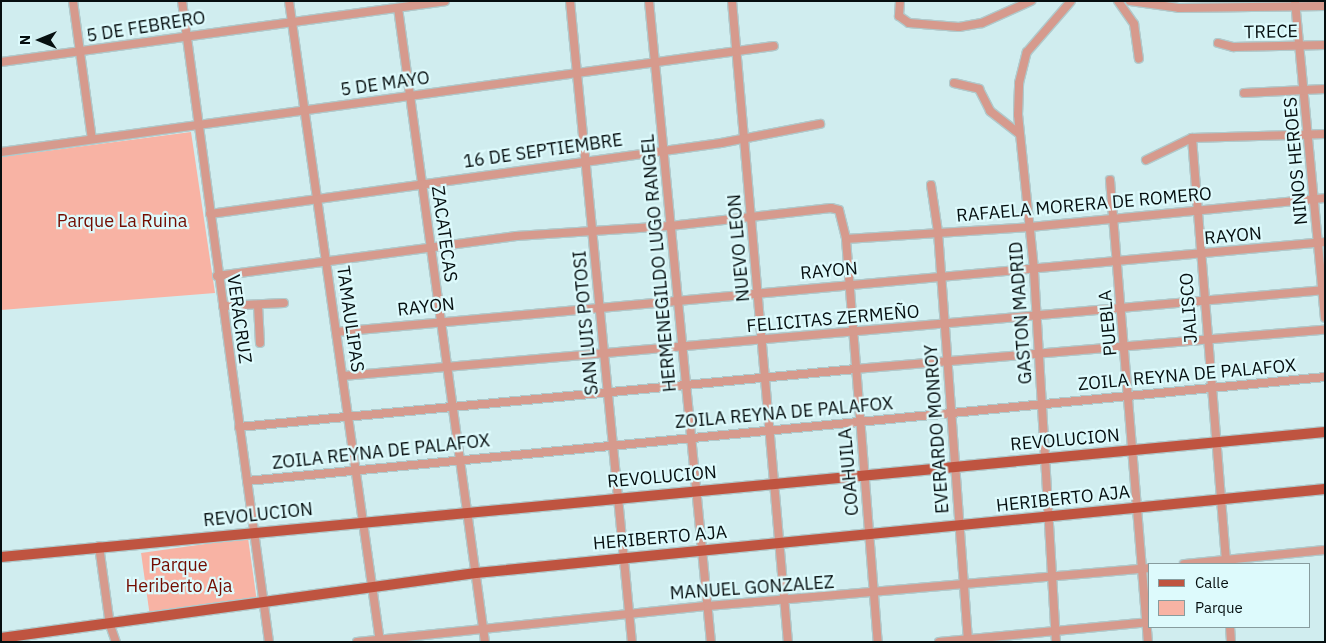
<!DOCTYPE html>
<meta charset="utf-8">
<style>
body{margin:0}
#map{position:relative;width:1326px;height:643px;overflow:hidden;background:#d0edef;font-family:"IBM Plex Sans",sans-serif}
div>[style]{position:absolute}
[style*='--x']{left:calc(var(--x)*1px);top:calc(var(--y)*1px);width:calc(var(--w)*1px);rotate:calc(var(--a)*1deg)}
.green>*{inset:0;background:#f8b3a4;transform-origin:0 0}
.roads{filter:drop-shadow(1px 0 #b0c9cb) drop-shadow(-1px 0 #b0c9cb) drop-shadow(0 1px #b0c9cb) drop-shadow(0 -1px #b0c9cb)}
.minor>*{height:8px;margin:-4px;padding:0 4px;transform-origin:4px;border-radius:4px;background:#d69a8d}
.major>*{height:10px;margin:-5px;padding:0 5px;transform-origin:5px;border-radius:5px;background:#bf5440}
span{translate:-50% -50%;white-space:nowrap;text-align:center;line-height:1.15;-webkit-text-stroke:4.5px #ddfafc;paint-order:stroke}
.street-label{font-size:18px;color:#060f10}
.park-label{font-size:18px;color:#730c00}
.frame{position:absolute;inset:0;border:2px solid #060f10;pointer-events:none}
.legend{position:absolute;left:1148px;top:563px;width:162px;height:65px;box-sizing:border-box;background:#ddfafc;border:1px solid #879c9e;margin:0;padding:6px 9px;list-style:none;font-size:15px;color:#060f10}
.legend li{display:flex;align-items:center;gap:10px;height:25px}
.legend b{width:25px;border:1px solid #879c9e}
.north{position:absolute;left:15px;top:15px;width:50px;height:50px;-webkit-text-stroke:4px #ddfafc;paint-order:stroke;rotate:270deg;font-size:14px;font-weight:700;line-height:20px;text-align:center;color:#060f10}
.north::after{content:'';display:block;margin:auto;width:18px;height:22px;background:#060f10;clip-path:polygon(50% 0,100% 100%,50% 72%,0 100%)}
</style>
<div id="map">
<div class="green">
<div style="clip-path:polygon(191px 132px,215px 293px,1px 310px,1px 157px)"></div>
<div style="left:248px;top:538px;width:60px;height:108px;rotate:82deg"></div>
</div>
<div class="roads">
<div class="minor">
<div style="--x:73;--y:1;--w:139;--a:82.2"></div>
<div style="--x:182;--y:1;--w:647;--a:82.27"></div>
<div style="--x:289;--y:1;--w:647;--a:81.92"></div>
<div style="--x:570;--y:1;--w:644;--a:84.48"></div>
<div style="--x:649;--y:1;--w:644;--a:84.48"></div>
<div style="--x:732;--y:1;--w:643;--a:85.01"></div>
<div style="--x:900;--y:1;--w:15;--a:94"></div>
<div style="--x:899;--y:16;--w:12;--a:35"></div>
<div style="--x:909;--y:23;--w:50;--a:4.6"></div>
<div style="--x:959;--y:27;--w:23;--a:-10"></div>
<div style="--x:982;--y:23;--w:54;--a:-24.2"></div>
<div style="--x:1118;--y:1;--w:28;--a:55"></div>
<div style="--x:1134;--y:24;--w:35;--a:82"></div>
<div style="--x:1130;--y:1;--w:49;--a:8.1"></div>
<div style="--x:1179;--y:8;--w:146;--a:-0.8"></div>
<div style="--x:1295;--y:1;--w:318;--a:84.6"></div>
<div style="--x:398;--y:8;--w:640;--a:82.19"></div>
<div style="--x:1218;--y:43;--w:16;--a:15"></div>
<div style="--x:1233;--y:47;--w:92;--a:-1.2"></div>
<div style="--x:1;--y:62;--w:448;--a:-7.8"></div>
<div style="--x:954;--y:83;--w:26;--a:13"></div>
<div style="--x:979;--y:89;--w:25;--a:63"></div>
<div style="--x:990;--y:111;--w:36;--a:38"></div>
<div style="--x:1244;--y:93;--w:81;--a:-2.8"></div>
<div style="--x:1192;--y:138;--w:427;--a:85.4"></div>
<div style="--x:1;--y:152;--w:780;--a:-7.81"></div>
<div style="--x:1146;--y:160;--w:51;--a:-25.6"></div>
<div style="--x:1192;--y:138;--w:133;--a:-1.7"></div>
<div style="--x:1110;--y:180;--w:464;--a:85.3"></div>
<div style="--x:931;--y:185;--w:48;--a:81.5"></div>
<div style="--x:938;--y:232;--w:411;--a:85.8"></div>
<div style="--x:210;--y:214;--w:516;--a:-7.91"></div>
<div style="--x:721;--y:143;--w:101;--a:-10.9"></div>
<div style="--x:846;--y:239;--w:184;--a:-3.7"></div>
<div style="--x:1030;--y:227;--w:296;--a:-5.6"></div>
<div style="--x:217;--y:276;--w:302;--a:-7.6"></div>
<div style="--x:516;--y:236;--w:154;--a:-3.7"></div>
<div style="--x:670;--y:226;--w:162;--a:-6.4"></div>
<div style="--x:831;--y:208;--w:8;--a:14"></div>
<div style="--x:839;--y:210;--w:30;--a:76"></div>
<div style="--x:846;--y:239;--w:404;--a:85.5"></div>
<div style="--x:258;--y:305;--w:38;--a:87"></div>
<div style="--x:223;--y:306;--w:61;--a:-2.8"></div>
<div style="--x:336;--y:332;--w:993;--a:-5.2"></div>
<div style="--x:343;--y:376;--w:986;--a:-5"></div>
<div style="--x:239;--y:427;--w:620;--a:-5.37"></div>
<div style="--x:856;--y:369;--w:471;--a:-4.8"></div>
<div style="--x:247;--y:481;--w:1083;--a:-5.51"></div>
<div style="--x:99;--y:546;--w:80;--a:82.1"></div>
<div style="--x:110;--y:625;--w:18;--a:71"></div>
<div style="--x:1184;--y:564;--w:142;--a:-5.7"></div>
<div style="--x:1230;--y:627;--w:15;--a:86"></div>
<div style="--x:357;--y:642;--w:353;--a:-5.9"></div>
<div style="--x:708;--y:606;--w:444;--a:-4.9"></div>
<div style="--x:939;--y:642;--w:212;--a:-5.4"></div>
<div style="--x:1056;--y:642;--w:374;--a:-93.4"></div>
<div style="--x:1034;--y:269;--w:155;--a:-95.9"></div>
<div style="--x:1018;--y:115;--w:32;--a:-88"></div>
<div style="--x:1019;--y:83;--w:32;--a:-76"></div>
<div style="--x:1027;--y:52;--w:67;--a:-49.2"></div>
</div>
<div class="major">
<div style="--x:1;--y:557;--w:1330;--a:-5.39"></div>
<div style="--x:1;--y:638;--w:479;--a:-7.8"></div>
<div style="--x:476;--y:573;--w:853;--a:-5.65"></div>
</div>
</div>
<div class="street-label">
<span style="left:146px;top:27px;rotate:-9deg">5 DE FEBRERO</span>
<span style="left:1271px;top:32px;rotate:-1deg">TRECE</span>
<span style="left:385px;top:84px;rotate:-8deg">5 DE MAYO</span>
<span style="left:543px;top:151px;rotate:-8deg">16 DE SEPTIEMBRE</span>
<span style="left:1296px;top:161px;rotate:-95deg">NINOS HEROES</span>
<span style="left:1084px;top:205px;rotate:-5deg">RAFAELA MORERA DE ROMERO</span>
<span style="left:444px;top:234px;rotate:82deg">ZACATECAS</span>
<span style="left:1233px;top:236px;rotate:-5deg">RAYON</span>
<span style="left:739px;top:248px;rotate:-95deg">NUEVO LEON</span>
<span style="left:659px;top:263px;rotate:-95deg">HERMENEGILDO LUGO RANGEL</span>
<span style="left:829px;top:271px;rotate:-5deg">RAYON</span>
<span style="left:426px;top:307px;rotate:-6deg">RAYON</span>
<span style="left:1189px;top:308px;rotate:-94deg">JALISCO</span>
<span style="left:1021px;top:313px;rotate:-94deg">GASTON MADRID</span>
<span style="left:239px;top:319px;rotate:82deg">VERACRUZ</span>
<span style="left:350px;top:319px;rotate:82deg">TAMAULIPAS</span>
<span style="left:833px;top:319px;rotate:-5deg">FELICITAS ZERMEÑO</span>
<span style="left:586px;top:323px;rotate:-95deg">SAN LUIS POTOSI</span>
<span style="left:1108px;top:323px;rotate:-95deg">PUEBLA</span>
<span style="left:1187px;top:375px;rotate:-5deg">ZOILA REYNA DE PALAFOX</span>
<span style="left:784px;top:413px;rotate:-5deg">ZOILA REYNA DE PALAFOX</span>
<span style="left:937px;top:429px;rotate:-94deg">EVERARDO MONROY</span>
<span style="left:1065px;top:440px;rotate:-5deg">REVOLUCION</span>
<span style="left:381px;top:452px;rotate:-6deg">ZOILA REYNA DE PALAFOX</span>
<span style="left:849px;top:472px;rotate:-95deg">COAHUILA</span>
<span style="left:662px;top:477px;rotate:-5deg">REVOLUCION</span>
<span style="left:1063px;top:499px;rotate:-6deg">HERIBERTO AJA</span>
<span style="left:258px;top:515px;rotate:-6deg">REVOLUCION</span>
<span style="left:660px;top:538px;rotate:-5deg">HERIBERTO AJA</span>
<span style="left:752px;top:588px;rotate:-4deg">MANUEL GONZALEZ</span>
</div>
<div class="park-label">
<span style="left:122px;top:221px">Parque La Ruina</span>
<span style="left:179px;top:576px">Parque<br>Heriberto Aja</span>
</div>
<div class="frame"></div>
<ul class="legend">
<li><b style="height:6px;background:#bf5440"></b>Calle</li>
<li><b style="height:14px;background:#f8b3a4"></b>Parque</li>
</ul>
<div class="north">N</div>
</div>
